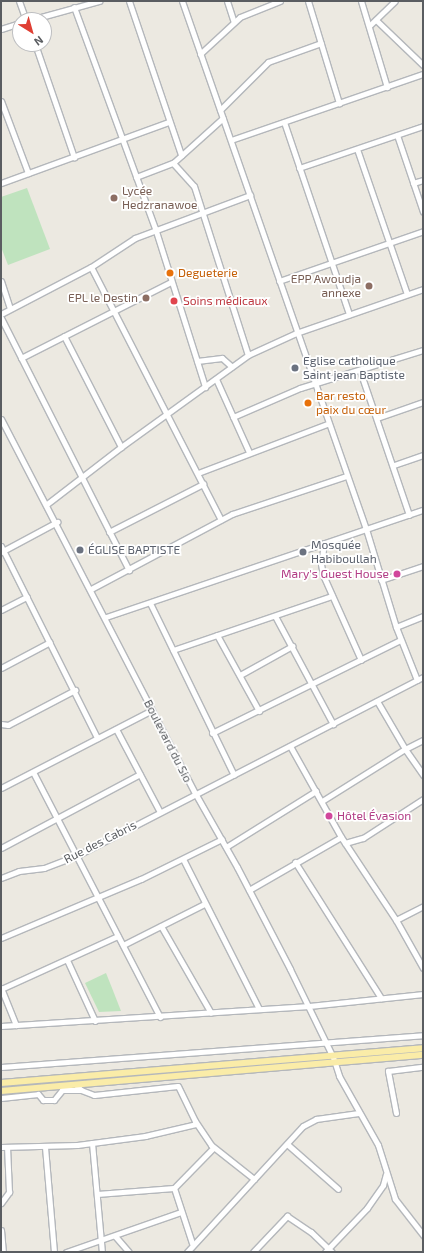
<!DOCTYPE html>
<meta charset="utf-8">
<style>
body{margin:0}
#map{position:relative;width:424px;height:1253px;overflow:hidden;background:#ece9e1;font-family:"Exo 2",sans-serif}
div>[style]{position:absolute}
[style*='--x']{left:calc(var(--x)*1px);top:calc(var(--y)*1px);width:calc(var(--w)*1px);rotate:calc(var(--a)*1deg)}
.green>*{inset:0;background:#bfe3be}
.roads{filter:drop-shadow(1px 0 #b4b7bb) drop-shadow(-1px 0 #b4b7bb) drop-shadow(0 1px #b4b7bb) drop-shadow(0 -1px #b4b7bb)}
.minor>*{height:5px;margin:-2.5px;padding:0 2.5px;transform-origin:2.5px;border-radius:2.5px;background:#fff}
.major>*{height:6px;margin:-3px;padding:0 3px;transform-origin:3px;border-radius:3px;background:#faeca8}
.dots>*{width:11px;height:11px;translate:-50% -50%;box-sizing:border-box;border:2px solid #fff;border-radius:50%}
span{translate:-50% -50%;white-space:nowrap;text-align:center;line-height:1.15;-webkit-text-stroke:3.5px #fff;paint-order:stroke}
.education-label{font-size:12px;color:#785e54}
.left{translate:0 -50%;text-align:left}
.right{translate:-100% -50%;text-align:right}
.food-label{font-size:12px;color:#c56008}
.health-label{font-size:12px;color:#be3a42}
.worship-label{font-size:12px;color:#5b616d}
.hotel-label{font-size:12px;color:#b23c85}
.street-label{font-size:12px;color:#5a5d61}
.frame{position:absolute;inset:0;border:2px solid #5a5d61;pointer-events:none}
.north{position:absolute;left:12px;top:12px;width:40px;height:40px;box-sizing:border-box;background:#fff;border:1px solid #bdbec0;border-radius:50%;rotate:143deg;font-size:11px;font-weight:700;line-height:16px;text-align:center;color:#5a5d61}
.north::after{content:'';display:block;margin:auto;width:14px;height:18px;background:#df3f34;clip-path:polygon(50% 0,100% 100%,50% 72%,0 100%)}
</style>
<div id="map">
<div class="green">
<div style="clip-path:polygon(27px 188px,50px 249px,8px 265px,1px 247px,1px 197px)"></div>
<div style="clip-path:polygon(106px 973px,112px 988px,121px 1011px,99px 1012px,85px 983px)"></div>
</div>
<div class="roads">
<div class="minor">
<div style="--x:19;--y:1;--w:20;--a:70"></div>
<div style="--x:129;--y:1;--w:163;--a:71.3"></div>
<div style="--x:182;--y:1;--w:559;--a:70.79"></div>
<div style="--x:366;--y:529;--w:102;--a:73"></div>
<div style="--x:396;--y:627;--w:57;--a:68.4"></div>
<div style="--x:227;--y:1;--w:22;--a:72"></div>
<div style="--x:308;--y:1;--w:107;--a:73.1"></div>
<div style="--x:361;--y:1;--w:90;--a:73.2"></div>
<div style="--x:74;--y:7;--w:235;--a:69.9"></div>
<div style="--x:155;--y:228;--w:167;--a:72.5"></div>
<div style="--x:30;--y:20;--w:72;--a:-15.4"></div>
<div style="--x:376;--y:20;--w:65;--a:43.8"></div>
<div style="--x:369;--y:26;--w:36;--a:-44"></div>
<div style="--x:1;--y:29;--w:20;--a:-18"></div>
<div style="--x:35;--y:44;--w:120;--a:71"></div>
<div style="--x:200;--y:54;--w:54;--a:-42.8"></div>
<div style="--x:240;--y:17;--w:43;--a:-21.8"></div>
<div style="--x:1;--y:101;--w:77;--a:69.4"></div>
<div style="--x:220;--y:110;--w:68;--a:-45"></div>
<div style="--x:268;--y:62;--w:56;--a:-19.7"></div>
<div style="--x:284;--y:122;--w:203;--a:71.3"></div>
<div style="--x:397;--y:135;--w:81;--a:71.3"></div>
<div style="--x:231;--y:140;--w:203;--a:-19"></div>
<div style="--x:357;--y:149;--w:153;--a:71"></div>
<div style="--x:173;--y:163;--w:31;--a:48"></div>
<div style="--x:194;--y:186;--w:177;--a:72.3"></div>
<div style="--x:299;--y:168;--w:131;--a:-18.7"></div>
<div style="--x:136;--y:177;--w:40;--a:-21"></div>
<div style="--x:173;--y:163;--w:67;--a:-42"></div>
<div style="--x:1;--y:183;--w:179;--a:-20"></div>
<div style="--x:413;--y:183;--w:10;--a:-17"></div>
<div style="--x:91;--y:267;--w:284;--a:62.8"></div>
<div style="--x:1;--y:281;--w:29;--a:72"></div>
<div style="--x:279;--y:281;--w:152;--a:-19.1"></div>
<div style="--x:1;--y:314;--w:102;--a:-27.6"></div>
<div style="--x:91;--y:267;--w:53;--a:-33.4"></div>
<div style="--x:135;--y:238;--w:123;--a:-20.5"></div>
<div style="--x:1;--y:318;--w:283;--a:63.1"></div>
<div style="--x:64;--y:336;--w:125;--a:62.8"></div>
<div style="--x:21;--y:358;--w:168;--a:-26.9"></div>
<div style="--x:197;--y:361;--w:25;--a:-7"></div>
<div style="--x:222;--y:358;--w:13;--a:42"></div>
<div style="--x:360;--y:371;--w:152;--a:71.2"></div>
<div style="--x:216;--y:379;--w:80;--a:65.7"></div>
<div style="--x:233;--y:417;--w:73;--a:-23.4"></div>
<div style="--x:300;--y:388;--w:129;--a:-17.2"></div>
<div style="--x:377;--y:418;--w:49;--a:-19.2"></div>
<div style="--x:1;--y:419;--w:421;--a:62.6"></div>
<div style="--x:195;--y:793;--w:85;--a:60.4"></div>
<div style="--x:237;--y:867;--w:115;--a:62.5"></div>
<div style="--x:290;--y:969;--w:98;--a:64"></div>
<div style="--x:333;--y:1057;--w:20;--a:72"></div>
<div style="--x:339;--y:1076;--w:79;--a:60.5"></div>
<div style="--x:378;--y:1145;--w:57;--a:72.5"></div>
<div style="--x:395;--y:1199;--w:46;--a:52.1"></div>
<div style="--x:394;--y:465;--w:31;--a:-19"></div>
<div style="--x:198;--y:473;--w:138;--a:-20.8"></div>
<div style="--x:47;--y:504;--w:93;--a:-37.6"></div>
<div style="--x:121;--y:447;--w:157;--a:-35.9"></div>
<div style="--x:248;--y:355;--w:53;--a:-24.6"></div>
<div style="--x:296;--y:333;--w:134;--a:-19.1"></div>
<div style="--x:109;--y:532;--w:106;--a:-27.1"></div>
<div style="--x:324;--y:543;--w:21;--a:98"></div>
<div style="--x:321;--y:564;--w:11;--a:80"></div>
<div style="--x:323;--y:575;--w:93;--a:65.9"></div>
<div style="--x:1;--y:546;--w:215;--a:63.4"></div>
<div style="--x:1;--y:552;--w:64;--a:-28.2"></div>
<div style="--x:381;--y:580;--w:44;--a:-18.4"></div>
<div style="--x:91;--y:589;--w:160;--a:-28"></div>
<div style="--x:232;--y:514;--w:120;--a:-18.4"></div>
<div style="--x:150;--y:603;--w:191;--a:64"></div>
<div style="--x:1;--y:610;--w:29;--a:-27"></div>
<div style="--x:275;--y:616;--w:123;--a:61.8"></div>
<div style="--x:106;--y:617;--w:335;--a:-18.7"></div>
<div style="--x:396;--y:627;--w:29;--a:-22"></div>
<div style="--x:217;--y:635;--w:87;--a:61.1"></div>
<div style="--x:173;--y:650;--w:168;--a:-18.8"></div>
<div style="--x:1;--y:668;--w:55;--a:-28"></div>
<div style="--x:240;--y:675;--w:60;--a:-29.1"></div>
<div style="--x:377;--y:701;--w:56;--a:59.7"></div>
<div style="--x:405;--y:749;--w:20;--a:-27"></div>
<div style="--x:1;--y:724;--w:7;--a:8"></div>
<div style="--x:8;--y:725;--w:76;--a:-27.6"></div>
<div style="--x:116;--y:729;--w:94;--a:62.1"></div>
<div style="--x:212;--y:733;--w:210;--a:-26.3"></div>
<div style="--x:290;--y:746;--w:104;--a:60.7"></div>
<div style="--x:341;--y:837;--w:100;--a:56.5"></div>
<div style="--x:396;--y:920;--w:55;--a:60.6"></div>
<div style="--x:33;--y:772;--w:276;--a:62.6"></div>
<div style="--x:1;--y:788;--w:170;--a:-27.3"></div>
<div style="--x:322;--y:801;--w:98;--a:-32.1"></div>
<div style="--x:405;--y:749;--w:32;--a:55"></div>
<div style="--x:345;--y:843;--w:19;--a:-16"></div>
<div style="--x:363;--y:838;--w:72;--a:-33"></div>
<div style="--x:226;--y:847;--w:106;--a:-31.9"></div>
<div style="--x:1;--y:848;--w:157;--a:-28"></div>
<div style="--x:183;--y:859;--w:168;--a:63.1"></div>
<div style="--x:295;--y:862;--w:161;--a:57.7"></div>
<div style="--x:1;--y:878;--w:19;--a:-21"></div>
<div style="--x:19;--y:871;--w:25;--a:-7"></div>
<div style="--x:44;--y:868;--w:34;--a:-21"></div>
<div style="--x:76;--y:856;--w:390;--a:-27.3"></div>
<div style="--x:249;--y:890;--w:106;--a:-29.9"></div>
<div style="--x:396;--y:920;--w:30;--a:-27"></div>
<div style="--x:161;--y:926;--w:100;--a:60.1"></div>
<div style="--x:1;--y:938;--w:152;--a:-22.9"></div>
<div style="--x:141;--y:879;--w:90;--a:-26.3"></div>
<div style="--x:123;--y:945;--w:91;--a:-26.8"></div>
<div style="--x:67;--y:960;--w:67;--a:65.3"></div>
<div style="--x:1;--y:988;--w:40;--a:68"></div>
<div style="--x:1;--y:989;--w:128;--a:-24.4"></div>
<div style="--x:1;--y:1026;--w:309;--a:-3.7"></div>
<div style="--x:309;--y:1006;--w:115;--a:-6"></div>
<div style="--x:1;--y:1067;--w:423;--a:-4.3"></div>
<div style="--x:76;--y:1085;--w:7;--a:45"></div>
<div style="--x:81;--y:1090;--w:14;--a:21"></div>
<div style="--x:94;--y:1095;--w:84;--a:-6.1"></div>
<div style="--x:178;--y:1086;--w:39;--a:64"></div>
<div style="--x:195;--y:1121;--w:29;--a:56"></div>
<div style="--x:211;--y:1145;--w:55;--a:38.3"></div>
<div style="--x:1;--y:1098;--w:37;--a:-6"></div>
<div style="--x:38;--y:1094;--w:8;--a:50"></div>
<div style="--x:43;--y:1100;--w:11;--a:0"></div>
<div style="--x:54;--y:1100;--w:13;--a:-51"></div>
<div style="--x:62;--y:1090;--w:19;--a:0"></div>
<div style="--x:396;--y:1113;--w:43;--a:-100.8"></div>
<div style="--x:388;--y:1071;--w:35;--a:-7"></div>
<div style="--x:92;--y:1143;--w:109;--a:84.8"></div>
<div style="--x:287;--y:1144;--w:68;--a:41.4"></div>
<div style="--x:1;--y:1147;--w:76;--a:-1.5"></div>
<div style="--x:77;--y:1145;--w:69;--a:-7.5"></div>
<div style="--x:145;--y:1136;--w:52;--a:-13.2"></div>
<div style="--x:45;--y:1147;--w:105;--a:85.1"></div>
<div style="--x:174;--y:1188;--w:58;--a:71.9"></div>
<div style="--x:97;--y:1194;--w:77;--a:-4.5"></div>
<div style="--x:174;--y:1188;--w:56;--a:-45.7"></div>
<div style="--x:1;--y:1203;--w:14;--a:-54"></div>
<div style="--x:9;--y:1192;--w:45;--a:-92.5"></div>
<div style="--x:1;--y:1230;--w:22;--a:85"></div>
<div style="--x:115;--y:1236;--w:21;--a:49"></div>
<div style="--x:66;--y:1252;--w:122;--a:-19.2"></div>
<div style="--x:187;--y:1252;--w:171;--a:-47.4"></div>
<div style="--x:303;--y:1126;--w:15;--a:-28"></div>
<div style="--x:316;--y:1119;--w:43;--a:-7.9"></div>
<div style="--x:253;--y:1252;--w:50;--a:-46.6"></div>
<div style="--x:287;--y:1216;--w:29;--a:34"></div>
<div style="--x:311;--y:1232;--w:29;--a:44"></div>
<div style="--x:325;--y:1252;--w:61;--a:-46.3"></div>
<div style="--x:367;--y:1208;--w:28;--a:-55"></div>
<div style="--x:383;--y:1185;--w:11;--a:-75"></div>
</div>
<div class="major">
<div style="--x:1;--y:1083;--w:423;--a:-4.7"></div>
<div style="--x:1;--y:1091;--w:424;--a:-4.9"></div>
</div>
</div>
<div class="dots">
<div style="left:114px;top:198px;background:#8d6e63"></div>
<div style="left:170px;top:273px;background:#e8710a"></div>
<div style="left:369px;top:286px;background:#8d6e63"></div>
<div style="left:146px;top:298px;background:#8d6e63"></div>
<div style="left:174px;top:301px;background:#e0444e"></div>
<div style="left:295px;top:368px;background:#6b7280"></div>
<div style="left:308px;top:403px;background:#e8710a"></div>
<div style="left:80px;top:550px;background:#6b7280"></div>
<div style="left:303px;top:552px;background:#6b7280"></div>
<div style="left:397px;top:574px;background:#d1479c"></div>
<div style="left:329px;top:816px;background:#d1479c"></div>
</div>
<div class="education-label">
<span class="left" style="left:122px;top:198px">Lycée<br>Hedzranawoe</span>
<span class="right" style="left:361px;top:286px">EPP Awoudja<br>annexe</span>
<span class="right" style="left:138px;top:298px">EPL le Destin</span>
</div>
<div class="food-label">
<span class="left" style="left:178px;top:273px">Degueterie</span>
<span class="left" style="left:316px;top:403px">Bar resto<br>paix du cœur</span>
</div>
<div class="health-label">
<span class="left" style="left:183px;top:301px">Soins médicaux</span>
</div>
<div class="worship-label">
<span class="left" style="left:303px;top:368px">Eglise catholique<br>Saint jean Baptiste</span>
<span class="left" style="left:311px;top:552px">Mosquée<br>Habiboullah</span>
<span class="left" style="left:88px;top:550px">ÉGLISE BAPTISTE</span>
</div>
<div class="hotel-label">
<span class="right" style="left:389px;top:574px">Mary's Guest House</span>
<span class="left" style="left:337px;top:816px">Hôtel Évasion</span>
</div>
<div class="street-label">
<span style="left:168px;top:741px;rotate:63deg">Boulevard du Sio</span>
<span style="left:100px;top:842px;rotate:-27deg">Rue des Cabris</span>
</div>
<div class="frame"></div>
<div class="north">N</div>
</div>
